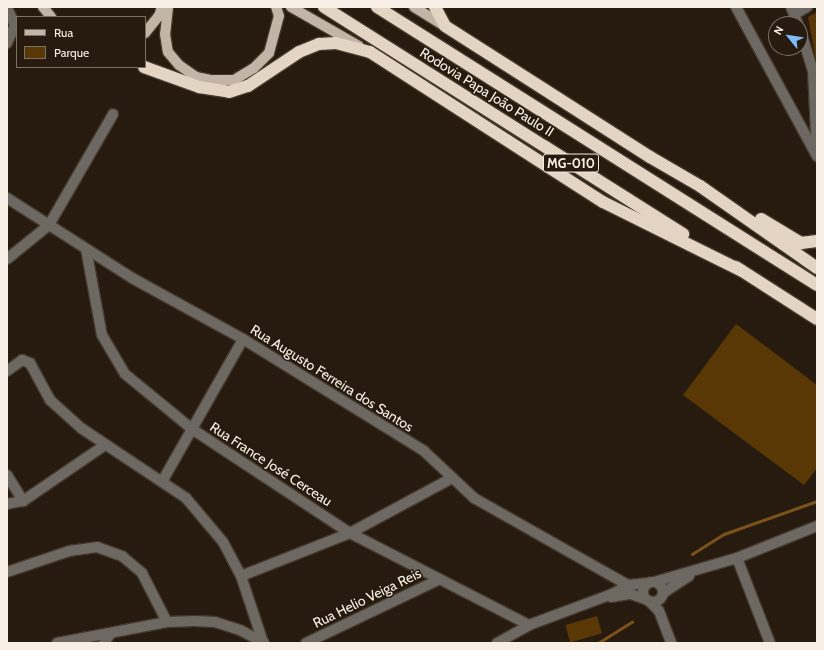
<!DOCTYPE html>
<meta charset="utf-8">
<style>
body{margin:0}
#map{position:relative;width:824px;height:650px;overflow:hidden;background:#261b0e;font-family:Cabin,sans-serif}
div>[style]{position:absolute}
[style*='--x']{left:calc(var(--x)*1px);top:calc(var(--y)*1px);width:calc(var(--w)*1px);rotate:calc(var(--a)*1deg)}
.green>*{inset:0;background:#593806;transform-origin:0 0}
.stream>*{height:2.5px;margin:-1.25px;padding:0 1.25px;transform-origin:1.25px;border-radius:1.25px;background:#7b521c}
.roads{filter:drop-shadow(1px 0 #43392c) drop-shadow(-1px 0 #43392c) drop-shadow(0 1px #43392c) drop-shadow(0 -1px #43392c)}
.minor>*{height:10px;margin:-5px;padding:0 5px;transform-origin:5px;border-radius:5px;background:#6e6862}
.tertiary>*{height:10px;margin:-5px;padding:0 5px;transform-origin:5px;border-radius:5px;background:#6e6862}
.tertiary>.ring{margin:-5px;padding:0;box-sizing:content-box;background:none;border:10px solid #6e6862;border-radius:50%}
.primary>*{height:10px;margin:-5px;padding:0 5px;transform-origin:5px;border-radius:5px;background:#c2b5a7}
.motorway>*{height:12px;margin:-6px;padding:0 6px;transform-origin:6px;border-radius:6px;background:#e3d4c3}
span{translate:-50% -50%;white-space:nowrap;text-align:center;line-height:1.15;-webkit-text-stroke:3px #261b0e;paint-order:stroke}
.shield-label span{padding:1px 3px;background:#261b0e;border:1px solid;border-radius:3px;-webkit-text-stroke-width:0}
.shield-label{font-size:13px;color:#f7efe6;font-weight:700}
.street-label{font-size:14px;color:#f7efe6}
.frame{position:absolute;inset:0;border:8px solid #f7efe6;pointer-events:none}
.legend{position:absolute;left:16px;top:16px;width:130px;height:52px;box-sizing:border-box;background:#261b0e;border:1px solid #7a7064;margin:0;padding:5px 7px;list-style:none;font-size:12px;color:#f7efe6}
.legend li{display:flex;align-items:center;gap:8px;height:20px}
.legend b{width:20px;border:1px solid #7a7064}
.north{position:absolute;left:768px;top:16px;width:40px;height:40px;box-sizing:border-box;background:#261b0e;border:1px solid #7a7064;border-radius:50%;rotate:300deg;font-size:11px;font-weight:700;line-height:16px;text-align:center;color:#f7efe6}
.north::after{content:'';display:block;margin:auto;width:14px;height:18px;background:#81bcfa;clip-path:polygon(50% 0,100% 100%,50% 72%,0 100%)}
</style>
<div id="map">
<div class="green">
<div style="clip-path:polygon(817px 12px,817px 66px,808px 17px)"></div>
<div style="clip-path:polygon(736px 324px,817px 385px,817px 468px,804px 485px,683px 395px)"></div>
<div style="left:597px;top:616px;width:18px;height:33px;rotate:74deg"></div>
</div>
<div class="stream">
<div style="--x:692;--y:554;--w:38;--a:-32"></div>
<div style="--x:724;--y:534;--w:99;--a:-19.5"></div>
<div style="--x:598;--y:643;--w:40;--a:-32"></div>
</div>
<div class="roads">
<div class="minor">
<div style="--x:736;--y:7;--w:170;--a:61.5"></div>
<div style="--x:7;--y:8;--w:19;--a:65"></div>
<div style="--x:15;--y:25;--w:20;--a:114"></div>
<div style="--x:795;--y:14;--w:14;--a:-30"></div>
<div style="--x:7;--y:198;--w:148;--a:32.6"></div>
<div style="--x:132;--y:278;--w:127;--a:28.8"></div>
<div style="--x:243;--y:339;--w:213;--a:31.7"></div>
<div style="--x:424;--y:451;--w:69;--a:43.2"></div>
<div style="--x:474;--y:498;--w:177;--a:29.5"></div>
<div style="--x:628;--y:585;--w:6;--a:72"></div>
<div style="--x:86;--y:249;--w:87;--a:79.5"></div>
<div style="--x:102;--y:335;--w:45;--a:59.5"></div>
<div style="--x:125;--y:374;--w:87;--a:39.4"></div>
<div style="--x:192;--y:429;--w:189;--a:33.4"></div>
<div style="--x:350;--y:533;--w:201;--a:27.2"></div>
<div style="--x:7;--y:259;--w:54;--a:-39"></div>
<div style="--x:49;--y:225;--w:128;--a:-60"></div>
<div style="--x:7;--y:371;--w:19;--a:-36"></div>
<div style="--x:22;--y:360;--w:9;--a:21"></div>
<div style="--x:30;--y:363;--w:42;--a:61.6"></div>
<div style="--x:50;--y:400;--w:42;--a:42.1"></div>
<div style="--x:81;--y:428;--w:126;--a:33.7"></div>
<div style="--x:186;--y:498;--w:57;--a:49.9"></div>
<div style="--x:223;--y:542;--w:38;--a:62"></div>
<div style="--x:241;--y:576;--w:70;--a:71.6"></div>
<div style="--x:7;--y:475;--w:31;--a:58"></div>
<div style="--x:163;--y:480;--w:162;--a:-60.4"></div>
<div style="--x:7;--y:504;--w:16;--a:-11"></div>
<div style="--x:23;--y:501;--w:99;--a:-34.3"></div>
<div style="--x:737;--y:558;--w:91;--a:68.8"></div>
<div style="--x:7;--y:572;--w:65;--a:-18.7"></div>
<div style="--x:69;--y:551;--w:28;--a:-8"></div>
<div style="--x:97;--y:547;--w:27;--a:20"></div>
<div style="--x:122;--y:556;--w:26;--a:40"></div>
<div style="--x:142;--y:573;--w:55;--a:63"></div>
<div style="--x:241;--y:576;--w:117;--a:-21.5"></div>
<div style="--x:350;--y:533;--w:116;--a:-28.3"></div>
<div style="--x:654;--y:582;--w:86;--a:-16.1"></div>
<div style="--x:737;--y:558;--w:86;--a:-21.8"></div>
<div style="--x:663;--y:593;--w:31;--a:-33"></div>
<div style="--x:104;--y:643;--w:12;--a:-55"></div>
<div style="--x:306;--y:643;--w:148;--a:-25.5"></div>
</div>
<div class="tertiary">
<div style="--x:791;--y:7;--w:18;--a:68"></div>
<div style="--x:800;--y:29;--w:44;--a:72.8"></div>
<div style="--x:813;--y:71;--w:83;--a:87.2"></div>
<div class="ring" style="left:643px;top:582px;width:10px;height:10px"></div>
<div style="--x:611;--y:597;--w:20;--a:-9"></div>
<div style="--x:631;--y:594;--w:15;--a:20"></div>
<div style="--x:649;--y:601;--w:14;--a:45"></div>
<div style="--x:659;--y:611;--w:34;--a:69"></div>
<div style="--x:57;--y:643;--w:112;--a:-10.8"></div>
<div style="--x:167;--y:622;--w:27;--a:-2"></div>
<div style="--x:194;--y:621;--w:21;--a:3"></div>
<div style="--x:215;--y:622;--w:26;--a:18"></div>
<div style="--x:240;--y:630;--w:27;--a:28"></div>
<div style="--x:497;--y:643;--w:37;--a:-29"></div>
<div style="--x:529;--y:625;--w:89;--a:-20.5"></div>
<div style="--x:612;--y:594;--w:18;--a:-29"></div>
<div style="--x:628;--y:585;--w:20;--a:-6"></div>
</div>
<div class="primary">
<div style="--x:43;--y:7;--w:13;--a:51"></div>
<div style="--x:168;--y:7;--w:27;--a:96"></div>
<div style="--x:165;--y:34;--w:18;--a:81"></div>
<div style="--x:168;--y:52;--w:17;--a:50"></div>
<div style="--x:179;--y:65;--w:21;--a:35"></div>
<div style="--x:196;--y:77;--w:16;--a:11"></div>
<div style="--x:212;--y:80;--w:22;--a:0"></div>
<div style="--x:234;--y:80;--w:23;--a:-31"></div>
<div style="--x:254;--y:68;--w:21;--a:-45"></div>
<div style="--x:269;--y:53;--w:38;--a:-75"></div>
<div style="--x:279;--y:16;--w:9;--a:-108"></div>
<div style="--x:291;--y:7;--w:78;--a:29.8"></div>
<div style="--x:414;--y:7;--w:36;--a:32"></div>
<div style="--x:145;--y:33;--w:22;--a:-51"></div>
<div style="--x:159;--y:16;--w:9;--a:-72"></div>
</div>
<div class="motorway">
<div style="--x:324;--y:7;--w:425;--a:32.3"></div>
<div style="--x:377;--y:7;--w:520;--a:32.29"></div>
<div style="--x:435;--y:7;--w:21;--a:62"></div>
<div style="--x:445;--y:26;--w:243;--a:32.6"></div>
<div style="--x:650;--y:157;--w:58;--a:30.1"></div>
<div style="--x:700;--y:186;--w:143;--a:35"></div>
<div style="--x:144;--y:67;--w:59;--a:20"></div>
<div style="--x:199;--y:87;--w:30;--a:9"></div>
<div style="--x:229;--y:92;--w:20;--a:-18"></div>
<div style="--x:248;--y:86;--w:61;--a:-33.7"></div>
<div style="--x:299;--y:52;--w:22;--a:-22"></div>
<div style="--x:319;--y:44;--w:17;--a:-3"></div>
<div style="--x:336;--y:43;--w:35;--a:15"></div>
<div style="--x:370;--y:52;--w:277;--a:32.8"></div>
<div style="--x:603;--y:202;--w:155;--a:26.4"></div>
<div style="--x:761;--y:219;--w:47;--a:31"></div>
<div style="--x:801;--y:243;--w:16;--a:-7"></div>
<div style="--x:736;--y:267;--w:96;--a:32.7"></div>
</div>
</div>
<div class="shield-label">
<span style="left:571px;top:163px">MG-010</span>
</div>
<div class="street-label">
<span style="left:487px;top:92px;rotate:32deg">Rodovia Papa João Paulo II</span>
<span style="left:332px;top:378px;rotate:32deg">Rua Augusto Ferreira dos Santos</span>
<span style="left:271px;top:464px;rotate:33deg">Rua France José Cerceau</span>
<span style="left:367px;top:598px;rotate:-26deg">Rua Helio Veiga Reis</span>
</div>
<div class="frame"></div>
<ul class="legend">
<li><b style="height:5px;background:#c2b5a7"></b>Rua</li>
<li><b style="height:11px;background:#593806"></b>Parque</li>
</ul>
<div class="north">N</div>
</div>
